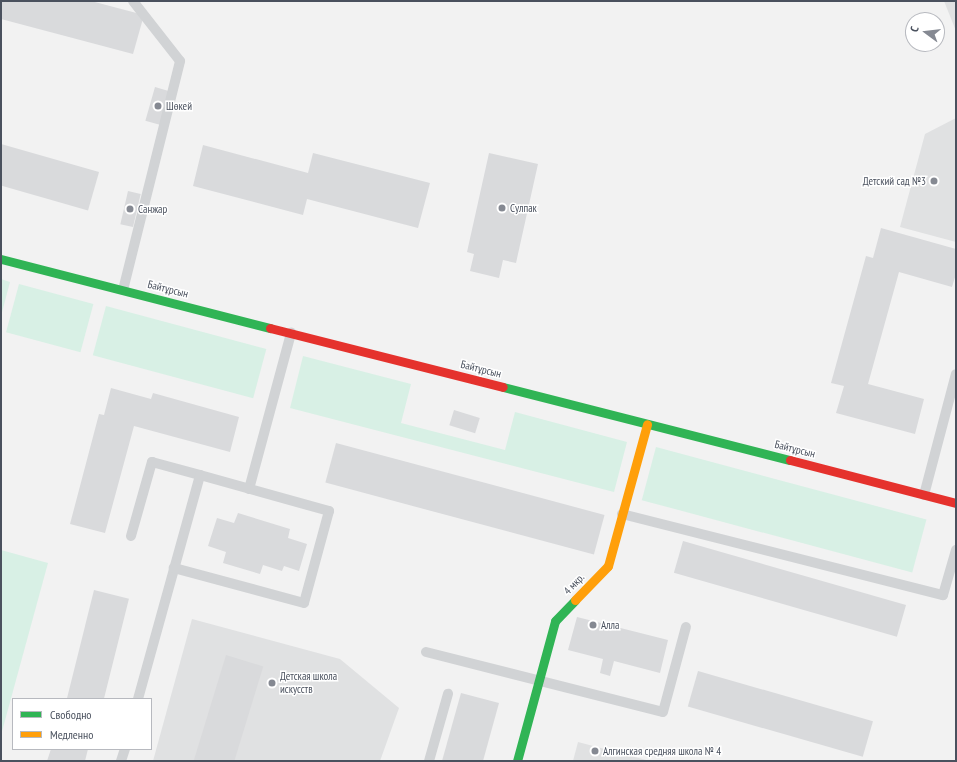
<!DOCTYPE html>
<meta charset="utf-8">
<style>
body{margin:0}
#map{position:relative;width:957px;height:762px;overflow:hidden;background:#f2f2f2;font-family:"PT Sans Narrow",sans-serif}
div>[style]{position:absolute}
[style*='--x']{left:calc(var(--x)*1px);top:calc(var(--y)*1px);width:calc(var(--w)*1px);rotate:calc(var(--a)*1deg)}
.education>*{inset:0;background:#e0e1e2}
.green>*{inset:0;background:#d8f0e5;transform-origin:0 0}
.building>*{inset:0;background:#d9dadc;transform-origin:0 0}
.lane>*{height:10px;margin:-5px;padding:0 5px;transform-origin:5px;border-radius:5px;background:#d1d3d5}
.fast>*{height:9px;margin:-4.5px;padding:0 4.5px;transform-origin:4.5px;border-radius:4.5px;background:#30b455}
.slow>*{height:9px;margin:-4.5px;padding:0 4.5px;transform-origin:4.5px;border-radius:4.5px;background:#ff9f0a}
.jam>*{height:9px;margin:-4.5px;padding:0 4.5px;transform-origin:4.5px;border-radius:4.5px;background:#e5322d}
.dots>*{width:11px;height:11px;translate:-50% -50%;box-sizing:border-box;border:2px solid #fff;border-radius:50%}
span{translate:-50% -50%;white-space:nowrap;text-align:center;line-height:1.15;-webkit-text-stroke:3px #fff;paint-order:stroke}
.poi-label{font-size:11px;color:#4a515e}
.left{translate:0 -50%;text-align:left}
.right{translate:-100% -50%;text-align:right}
.street-label{font-size:11px;color:#4a515e}
.frame{position:absolute;inset:0;border:2px solid #4a515e;pointer-events:none}
.legend{position:absolute;left:12px;top:698px;width:140px;height:52px;box-sizing:border-box;background:#fff;border:1px solid #b7b9bf;margin:0;padding:5px 7px;list-style:none;font-size:12px;color:#4a515e}
.legend li{display:flex;align-items:center;gap:8px;height:20px}
.legend b{width:20px;border:1px solid #b7b9bf}
.north{position:absolute;left:905px;top:12px;width:40px;height:40px;box-sizing:border-box;background:#fff;border:1px solid #b7b9bf;border-radius:50%;rotate:285deg;font-size:11px;font-weight:700;line-height:16px;text-align:center;color:#4a515e}
.north::after{content:'';display:block;margin:auto;width:14px;height:18px;background:#858992;clip-path:polygon(50% 0,100% 100%,50% 72%,0 100%)}
</style>
<div id="map">
<div class="education">
<div style="clip-path:polygon(944px 1px,956px 1px,956px 31px)"></div>
<div style="clip-path:polygon(956px 118px,956px 242px,900px 227px,925px 134px)"></div>
<div style="clip-path:polygon(192px 619px,340px 659px,399px 708px,380px 761px,153px 761px)"></div>
<div style="clip-path:polygon(578px 742px,650px 761px,573px 761px)"></div>
</div>
<div class="green">
<div style="clip-path:polygon(1px 279px,10px 282px,1px 316px)"></div>
<div style="left:19px;top:284px;width:77px;height:50px;rotate:15deg"></div>
<div style="left:106px;top:306px;width:166px;height:51px;rotate:15deg"></div>
<div style="clip-path:polygon(303px 356px,411px 384px,401px 423px,505px 450px,515px 412px,627px 442px,614px 492px,290px 408px)"></div>
<div style="left:656px;top:447px;width:280px;height:55px;rotate:15deg"></div>
<div style="clip-path:polygon(1px 550px,48px 563px,1px 735px)"></div>
</div>
<div class="building">
<div style="clip-path:polygon(1px 1px,91px 1px,144px 15px,133px 54px,1px 19px)"></div>
<div style="left:155px;top:87px;width:15px;height:35px;rotate:16deg"></div>
<div style="left:1px;top:144px;width:102px;height:40px;rotate:16deg"></div>
<div style="clip-path:polygon(203px 145px,308px 173px,313px 153px,430px 183px,418px 228px,307px 199px,303px 215px,193px 186px)"></div>
<div style="clip-path:polygon(489px 153px,538px 164px,516px 263px,503px 260px,499px 278px,470px 271px,474px 254px,467px 252px)"></div>
<div style="left:128px;top:191px;width:13px;height:34px;rotate:13deg"></div>
<div style="clip-path:polygon(881px 228px,956px 249px,956px 274px,952px 287px,899px 272px,868px 384px,924px 399px,915px 434px,836px 413px,844px 386px,831px 383px,866px 256px,873px 258px)"></div>
<div style="clip-path:polygon(111px 388px,151px 399px,153px 393px,239px 417px,230px 452px,134px 426px,105px 533px,70px 524px,99px 414px,104px 415px)"></div>
<div style="left:454px;top:410px;width:27px;height:16px;rotate:17deg"></div>
<div style="left:336px;top:443px;width:278px;height:41px;rotate:15deg"></div>
<div style="clip-path:polygon(238px 513px,290px 529px,288px 538px,307px 544px,299px 571px,284px 566px,282px 571px,263px 565px,260px 574px,223px 563px,226px 552px,208px 546px,217px 518px,234px 523px)"></div>
<div style="left:683px;top:541px;width:232px;height:33px;rotate:16deg"></div>
<div style="left:94px;top:590px;width:36px;height:113px;rotate:14deg"></div>
<div style="clip-path:polygon(577px 617px,668px 640px,660px 673px,614px 661px,610px 676px,600px 673px,603px 659px,568px 650px)"></div>
<div style="left:226px;top:655px;width:39px;height:110px;rotate:17deg"></div>
<div style="left:698px;top:671px;width:182px;height:37px;rotate:16deg"></div>
<div style="clip-path:polygon(461px 693px,499px 703px,483px 761px,442px 761px)"></div>
<div style="clip-path:polygon(51px 749px,88px 749px,85px 761px,47px 761px)"></div>
</div>
<div class="lane">
<div style="--x:123;--y:290;--w:236;--a:-76"></div>
<div style="--x:180;--y:61;--w:76;--a:-128.1"></div>
<div style="--x:249;--y:489;--w:162;--a:-74.9"></div>
<div style="--x:924;--y:495;--w:125;--a:-75.2"></div>
<div style="--x:622;--y:514;--w:331;--a:14.2"></div>
<div style="--x:943;--y:595;--w:47;--a:-73.9"></div>
<div style="--x:131;--y:536;--w:77;--a:-74.2"></div>
<div style="--x:152;--y:462;--w:50;--a:15.2"></div>
<div style="--x:426;--y:652;--w:244;--a:14.2"></div>
<div style="--x:663;--y:712;--w:88;--a:-74.9"></div>
<div style="--x:138;--y:699;--w:232;--a:-74.5"></div>
<div style="--x:200;--y:475;--w:134;--a:15.6"></div>
<div style="--x:329;--y:511;--w:95;--a:105.2"></div>
<div style="--x:304;--y:603;--w:135;--a:-164.9"></div>
<div style="--x:121;--y:761;--w:13;--a:-72"></div>
<div style="--x:429;--y:761;--w:70;--a:-74.2"></div>
</div>
<div class="fast">
<div style="--x:1;--y:259;--w:278;--a:14.4"></div>
<div style="--x:503;--y:387;--w:296;--a:14.3"></div>
<div style="--x:517;--y:761;--w:145;--a:-74.8"></div>
<div style="--x:555;--y:621;--w:29;--a:-46"></div>
</div>
<div class="slow">
<div style="--x:575;--y:600;--w:47;--a:-45.9"></div>
<div style="--x:608;--y:566;--w:147;--a:-74.6"></div>
</div>
<div class="jam">
<div style="--x:270;--y:328;--w:240;--a:14.2"></div>
<div style="--x:790;--y:460;--w:171;--a:14.5"></div>
</div>
<div class="dots">
<div style="left:158px;top:106px;background:#858992"></div>
<div style="left:934px;top:181px;background:#858992"></div>
<div style="left:502px;top:208px;background:#858992"></div>
<div style="left:130px;top:209px;background:#858992"></div>
<div style="left:593px;top:625px;background:#858992"></div>
<div style="left:272px;top:683px;background:#858992"></div>
<div style="left:595px;top:751px;background:#858992"></div>
</div>
<div class="poi-label">
<span class="left" style="left:166px;top:106px">Шөкей</span>
<span class="right" style="left:926px;top:181px">Детский сад №3</span>
<span class="left" style="left:510px;top:208px">Сулпак</span>
<span class="left" style="left:138px;top:209px">Санжар</span>
<span class="left" style="left:601px;top:625px">Алла</span>
<span class="left" style="left:280px;top:683px">Детская школа<br>искусств</span>
<span class="left" style="left:603px;top:751px">Алгинская средняя школа № 4</span>
</div>
<div class="street-label">
<span style="left:168px;top:289px;rotate:14deg">Байтұрсын</span>
<span style="left:481px;top:369px;rotate:14deg">Байтұрсын</span>
<span style="left:795px;top:449px;rotate:14deg">Байтұрсын</span>
<span style="left:574px;top:584px;rotate:-46deg">4 мкр.</span>
</div>
<div class="frame"></div>
<ul class="legend">
<li><b style="height:5px;background:#30b455"></b>Свободно</li>
<li><b style="height:5px;background:#ff9f0a"></b>Медленно</li>
</ul>
<div class="north">С</div>
</div>
